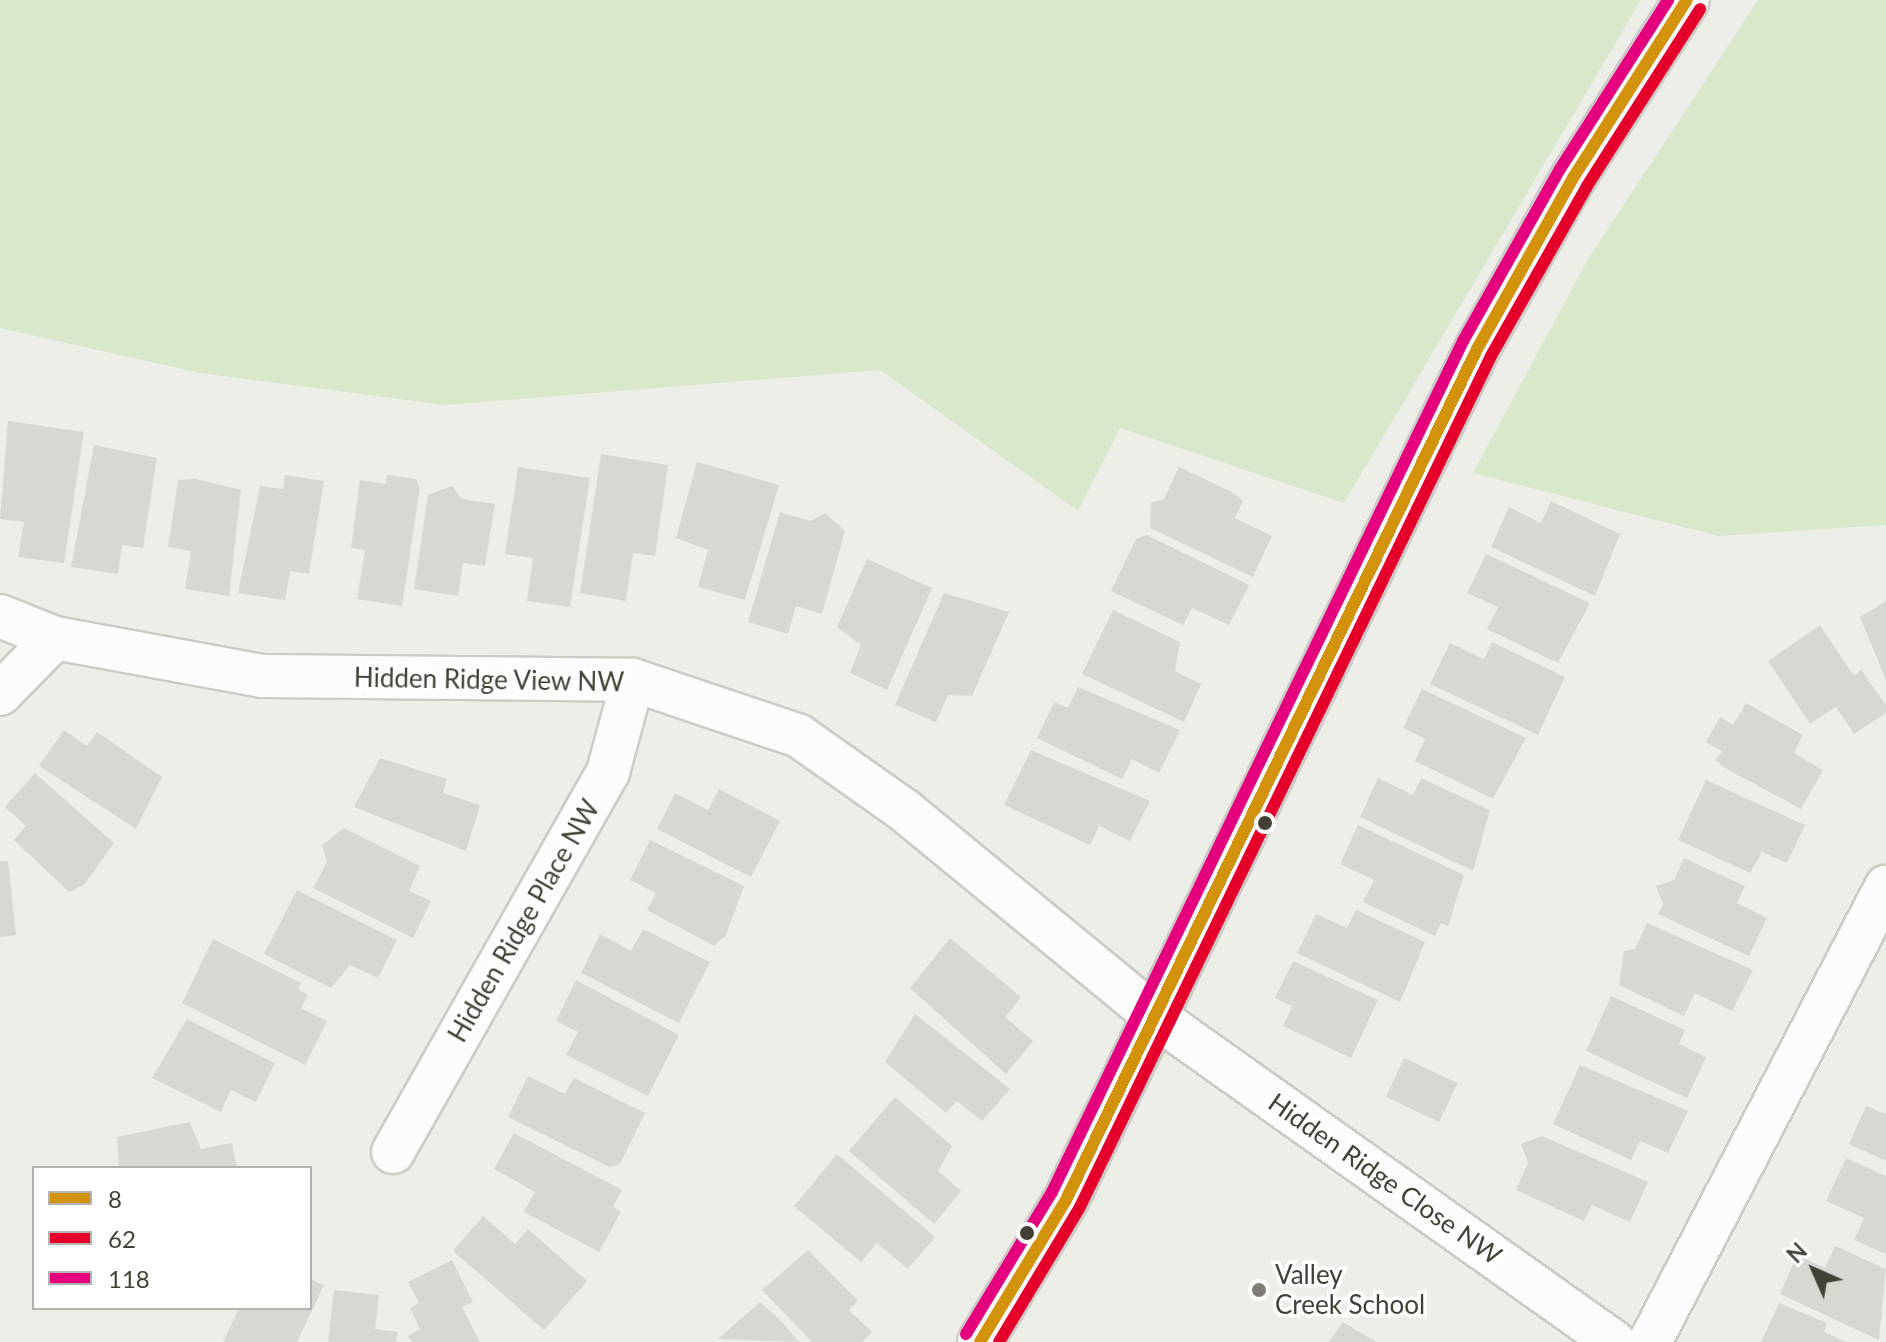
<!DOCTYPE html>
<style>
body{margin:0}
#map{position:relative;width:1886px;height:1342px;overflow:hidden;background:#eeeee9;font-family:Lato,sans-serif}
div>[style]{position:absolute}
[style*='--x']{left:calc(var(--x)*1px);top:calc(var(--y)*1px);width:calc(var(--w)*1px);rotate:calc(var(--a)*1deg)}
.green>*{inset:0;background:#d9e7cb}
.building>*{inset:0;background:#d8d7d2;transform-origin:0 0}
.roads{filter:drop-shadow(2px 0 #cccbc7) drop-shadow(-2px 0 #cccbc7) drop-shadow(0 2px #cccbc7) drop-shadow(0 -2px #cccbc7)}
.minor>*{height:42px;margin:-21px;padding:0 21px;transform-origin:21px;border-radius:21px;background:#fcfcfc}
.tertiary>*{height:44px;margin:-22px;padding:0 22px;transform-origin:22px;border-radius:22px;background:#fcfcfc}
.bus-1>*{height:12px;margin:-6px;padding:0 6px;transform-origin:6px;border-radius:6px;background:#d3920b}
.bus-2>*{height:12px;margin:-6px;padding:0 6px;transform-origin:6px;border-radius:6px;background:#e4002b}
.bus-3>*{height:12px;margin:-6px;padding:0 6px;transform-origin:6px;border-radius:6px;background:#e5007d}
.dots>*{width:22px;height:22px;translate:-50% -50%;box-sizing:border-box;border:4px solid #fff;border-radius:50%}
span{translate:-50% -50%;white-space:nowrap;text-align:center;line-height:1.15;-webkit-text-stroke:7px #fff;paint-order:stroke}
.street-label{font-size:26px;color:#434036}
.poi-label{font-size:26px;color:#434036}
.left{translate:0 -50%;text-align:left}
.legend{position:absolute;left:32px;top:1166px;width:280px;height:144px;box-sizing:border-box;background:#fff;border:2px solid #b4b3af;margin:0;padding:10px 14px;list-style:none;font-size:24px;color:#434036}
.legend li{display:flex;align-items:center;gap:16px;height:40px}
.legend b{width:40px;border:2px solid #b4b3af}
.north{position:absolute;left:1774px;top:1230px;width:80px;height:80px;-webkit-text-stroke:6px #fff;paint-order:stroke;rotate:315deg;font-size:22px;font-weight:700;line-height:32px;text-align:center;color:#434036}
.north::after{content:'';display:block;margin:auto;width:28px;height:36px;background:#434036;clip-path:polygon(50% 0,100% 100%,50% 72%,0 100%)}
</style>
<div id="map">
<div class="green">
<div style="clip-path:polygon(0 0,1641px 0,1344px 503px,1120px 428px,1078px 511px,880px 370px,445px 405px,200px 373px,0 328px)"></div>
<div style="clip-path:polygon(1758px 0,1886px 0,1886px 525px,1718px 536px,1473px 473px,1587px 261px)"></div>
</div>
<div class="building">
<div style="clip-path:polygon(8px 421px,84px 432px,64px 563px,18px 557px,24px 522px,0 519px)"></div>
<div style="clip-path:polygon(94px 445px,157px 458px,143px 548px,122px 545px,118px 574px,71px 567px)"></div>
<div style="clip-path:polygon(601px 454px,668px 465px,655px 556px,633px 553px,626px 601px,580px 593px)"></div>
<div style="clip-path:polygon(697px 462px,779px 485px,745px 600px,698px 587px,708px 550px,676px 538px)"></div>
<div style="clip-path:polygon(518px 467px,590px 478px,570px 607px,527px 601px,533px 558px,505px 554px)"></div>
<div style="clip-path:polygon(1179px 467px,1232px 492px,1243px 501px,1235px 518px,1272px 536px,1253px 577px,1150px 528px,1151px 503px,1164px 499px)"></div>
<div style="clip-path:polygon(285px 475px,324px 481px,309px 574px,290px 571px,285px 600px,238px 593px,260px 486px,283px 489px)"></div>
<div style="clip-path:polygon(387px 475px,416px 479px,420px 488px,402px 606px,357px 599px,365px 550px,351px 548px,360px 480px,386px 484px)"></div>
<div style="clip-path:polygon(196px 479px,241px 490px,229px 596px,185px 589px,191px 551px,168px 547px,178px 480px)"></div>
<div style="clip-path:polygon(452px 486px,462px 499px,495px 504px,485px 566px,463px 563px,458px 596px,414px 589px,428px 495px)"></div>
<div style="clip-path:polygon(1551px 501px,1620px 534px,1595px 596px,1491px 547px,1509px 507px,1541px 523px)"></div>
<div style="clip-path:polygon(780px 512px,811px 521px,825px 513px,845px 531px,822px 614px,796px 606px,788px 634px,748px 622px)"></div>
<div style="clip-path:polygon(1147px 535px,1249px 585px,1229px 625px,1192px 608px,1183px 625px,1111px 591px,1136px 539px)"></div>
<div style="clip-path:polygon(1486px 554px,1590px 603px,1558px 663px,1487px 629px,1498px 607px,1467px 593px)"></div>
<div style="clip-path:polygon(867px 559px,932px 588px,887px 690px,850px 673px,861px 645px,837px 627px)"></div>
<div style="clip-path:polygon(944px 593px,1009px 612px,972px 696px,948px 695px,936px 722px,895px 705px)"></div>
<div style="clip-path:polygon(1886px 601px,1886px 680px,1860px 617px)"></div>
<div style="clip-path:polygon(1113px 610px,1180px 642px,1175px 671px,1201px 684px,1184px 722px,1082px 674px)"></div>
<div style="clip-path:polygon(1820px 625px,1854px 676px,1861px 670px,1886px 705px,1886px 713px,1854px 734px,1836px 707px,1810px 724px,1768px 661px)"></div>
<div style="clip-path:polygon(1492px 642px,1565px 677px,1538px 735px,1430px 684px,1450px 643px,1484px 659px)"></div>
<div style="clip-path:polygon(1078px 687px,1180px 730px,1159px 773px,1132px 759px,1122px 779px,1037px 738px,1054px 702px,1068px 708px)"></div>
<div style="clip-path:polygon(1422px 689px,1526px 738px,1493px 799px,1415px 761px,1425px 739px,1403px 728px)"></div>
<div style="clip-path:polygon(1746px 703px,1803px 735px,1794px 753px,1823px 770px,1801px 809px,1725px 768px,1716px 760px,1722px 751px,1706px 742px,1720px 717px,1733px 725px)"></div>
<div style="clip-path:polygon(64px 730px,87px 746px,97px 732px,162px 777px,136px 829px,39px 766px)"></div>
<div style="clip-path:polygon(1031px 750px,1150px 801px,1130px 841px,1099px 826px,1090px 845px,1004px 805px)"></div>
<div style="clip-path:polygon(380px 758px,447px 779px,443px 793px,480px 805px,466px 851px,354px 807px)"></div>
<div style="clip-path:polygon(35px 773px,114px 843px,84px 885px,69px 892px,14px 840px,26px 826px,5px 807px)"></div>
<div style="clip-path:polygon(1378px 778px,1413px 795px,1421px 778px,1490px 810px,1473px 871px,1360px 817px)"></div>
<div style="clip-path:polygon(1706px 780px,1805px 825px,1787px 863px,1762px 852px,1750px 873px,1678px 840px)"></div>
<div style="clip-path:polygon(719px 789px,780px 821px,751px 877px,657px 829px,675px 793px,708px 810px)"></div>
<div style="clip-path:polygon(1358px 825px,1464px 875px,1448px 926px,1441px 923px,1435px 936px,1363px 902px,1374px 880px,1340px 864px)"></div>
<div style="clip-path:polygon(344px 828px,420px 866px,409px 891px,431px 901px,413px 938px,313px 888px,327px 862px,322px 845px)"></div>
<div style="clip-path:polygon(650px 840px,744px 886px,726px 935px,714px 946px,647px 910px,656px 893px,630px 880px)"></div>
<div style="clip-path:polygon(1684px 858px,1745px 886px,1737px 903px,1767px 918px,1749px 956px,1658px 914px,1663px 904px,1656px 886px,1674px 880px)"></div>
<div style="clip-path:polygon(0 861px,8px 861px,16px 935px,0 937px)"></div>
<div style="clip-path:polygon(297px 890px,397px 940px,378px 978px,350px 965px,331px 988px,264px 954px)"></div>
<div style="clip-path:polygon(1356px 910px,1425px 942px,1400px 1002px,1297px 953px,1316px 914px,1347px 928px)"></div>
<div style="clip-path:polygon(1647px 923px,1753px 970px,1732px 1011px,1695px 993px,1684px 1016px,1619px 985px,1624px 951px,1635px 949px)"></div>
<div style="clip-path:polygon(643px 929px,710px 962px,679px 1023px,581px 973px,600px 934px,631px 951px)"></div>
<div style="clip-path:polygon(950px 938px,1021px 997px,1005px 1017px,1033px 1041px,1006px 1074px,910px 988px)"></div>
<div style="clip-path:polygon(213px 939px,301px 983px,298px 989px,308px 995px,301px 1008px,327px 1021px,305px 1065px,182px 1003px)"></div>
<div style="clip-path:polygon(1293px 961px,1378px 1000px,1351px 1058px,1283px 1026px,1292px 1006px,1275px 998px)"></div>
<div style="clip-path:polygon(576px 980px,679px 1035px,648px 1096px,566px 1055px,578px 1032px,556px 1021px)"></div>
<div style="clip-path:polygon(1611px 996px,1685px 1030px,1679px 1044px,1706px 1057px,1687px 1098px,1586px 1051px)"></div>
<div style="clip-path:polygon(915px 1014px,1010px 1089px,982px 1121px,957px 1101px,946px 1113px,885px 1062px)"></div>
<div style="clip-path:polygon(187px 1019px,275px 1063px,256px 1102px,231px 1090px,221px 1112px,152px 1078px)"></div>
<div style="left:1404px;top:1058px;width:59px;height:43px;rotate:25deg"></div>
<div style="clip-path:polygon(1580px 1065px,1688px 1111px,1668px 1153px,1640px 1141px,1631px 1160px,1553px 1124px)"></div>
<div style="clip-path:polygon(528px 1076px,565px 1094px,574px 1078px,645px 1113px,620px 1164px,609px 1167px,508px 1117px)"></div>
<div style="clip-path:polygon(895px 1097px,952px 1146px,938px 1171px,961px 1191px,934px 1224px,849px 1151px)"></div>
<div style="clip-path:polygon(1866px 1106px,1886px 1114px,1886px 1161px,1849px 1144px)"></div>
<div style="clip-path:polygon(190px 1122px,201px 1149px,232px 1143px,237px 1168px,119px 1168px,117px 1137px)"></div>
<div style="clip-path:polygon(514px 1133px,622px 1190px,613px 1207px,621px 1212px,599px 1252px,524px 1212px,535px 1192px,494px 1169px)"></div>
<div style="clip-path:polygon(1542px 1136px,1648px 1182px,1630px 1222px,1592px 1205px,1584px 1221px,1516px 1190px,1528px 1163px,1521px 1144px)"></div>
<div style="clip-path:polygon(837px 1154px,935px 1237px,908px 1269px,877px 1243px,861px 1262px,794px 1206px)"></div>
<div style="clip-path:polygon(1846px 1158px,1886px 1176px,1886px 1254px,1854px 1240px,1864px 1218px,1826px 1201px)"></div>
<div style="clip-path:polygon(483px 1216px,515px 1244px,528px 1229px,587px 1281px,544px 1330px,453px 1251px)"></div>
<div style="clip-path:polygon(1835px 1246px,1886px 1269px,1879px 1340px,1780px 1294px,1797px 1255px,1825px 1268px)"></div>
<div style="clip-path:polygon(808px 1250px,858px 1301px,849px 1310px,872px 1332px,862px 1342px,812px 1342px,762px 1290px)"></div>
<div style="clip-path:polygon(452px 1260px,473px 1302px,462px 1307px,480px 1342px,412px 1342px,408px 1336px,420px 1329px,410px 1308px,419px 1303px,408px 1282px)"></div>
<div style="clip-path:polygon(310px 1279px,324px 1285px,297px 1342px,223px 1342px,239px 1308px,310px 1308px)"></div>
<div style="clip-path:polygon(334px 1290px,379px 1295px,375px 1329px,398px 1332px,396px 1342px,328px 1342px)"></div>
<div style="clip-path:polygon(760px 1302px,782px 1322px,799px 1342px,718px 1339px)"></div>
<div style="clip-path:polygon(1779px 1303px,1827px 1323px,1824px 1332px,1846px 1342px,1761px 1342px)"></div>
<div style="clip-path:polygon(1343px 1322px,1376px 1342px,1329px 1342px)"></div>
</div>
<div class="roads">
<div class="minor">
<div style="--x:0;--y:616;--w:59;--a:21.8"></div>
<div style="--x:55;--y:638;--w:210;--a:10.4"></div>
<div style="--x:262;--y:676;--w:371;--a:0.6"></div>
<div style="--x:633;--y:680;--w:175;--a:18.6"></div>
<div style="--x:799;--y:736;--w:128;--a:35.2"></div>
<div style="--x:904;--y:810;--w:326;--a:39.4"></div>
<div style="--x:1156;--y:1017;--w:562;--a:35.36"></div>
<div style="--x:0;--y:694;--w:78;--a:-45.5"></div>
<div style="--x:393;--y:1152;--w:437;--a:-60.5"></div>
<div style="--x:608;--y:772;--w:95;--a:-74.8"></div>
<div style="--x:1650;--y:1342;--w:513;--a:-62.59"></div>
</div>
<div class="tertiary">
<div style="--x:980;--y:1342;--w:166;--a:-58.8"></div>
<div style="--x:1066;--y:1200;--w:945;--a:-64.22"></div>
<div style="--x:1477;--y:349;--w:196;--a:-60.7"></div>
<div style="--x:1573;--y:178;--w:211;--a:-57.4"></div>
</div>
</div>
<div class="bus-1">
<div style="--x:980;--y:1342;--w:166;--a:-58.8"></div>
<div style="--x:1066;--y:1200;--w:945;--a:-64.22"></div>
<div style="--x:1477;--y:349;--w:196;--a:-60.7"></div>
<div style="--x:1573;--y:178;--w:211;--a:-57.4"></div>
</div>
<div class="bus-2">
<div style="--x:999;--y:1342;--w:157;--a:-59"></div>
<div style="--x:1080;--y:1207;--w:945;--a:-64.22"></div>
<div style="--x:1491;--y:356;--w:195;--a:-60.5"></div>
<div style="--x:1587;--y:186;--w:210;--a:-57.4"></div>
</div>
<div class="bus-3">
<div style="--x:966;--y:1334;--w:166;--a:-58.8"></div>
<div style="--x:1052;--y:1192;--w:945;--a:-64.22"></div>
<div style="--x:1463;--y:341;--w:197;--a:-60.6"></div>
<div style="--x:1560;--y:169;--w:201;--a:-57.4"></div>
</div>
<div class="dots">
<div style="left:1265px;top:823px;background:#434036"></div>
<div style="left:1027px;top:1233px;background:#434036"></div>
<div style="left:1259px;top:1290px;background:#7f7d75"></div>
</div>
<div class="street-label">
<span style="left:489px;top:680px;rotate:1deg">Hidden Ridge View NW</span>
<span style="left:524px;top:921px;rotate:-60deg">Hidden Ridge Place NW</span>
<span style="left:1385px;top:1179px;rotate:35deg">Hidden Ridge Close NW</span>
</div>
<div class="poi-label">
<span class="left" style="left:1275px;top:1290px">Valley<br>Creek School</span>
</div>
<ul class="legend">
<li><b style="height:10px;background:#d3920b"></b>8</li>
<li><b style="height:10px;background:#e4002b"></b>62</li>
<li><b style="height:10px;background:#e5007d"></b>118</li>
</ul>
<div class="north">N</div>
</div>
